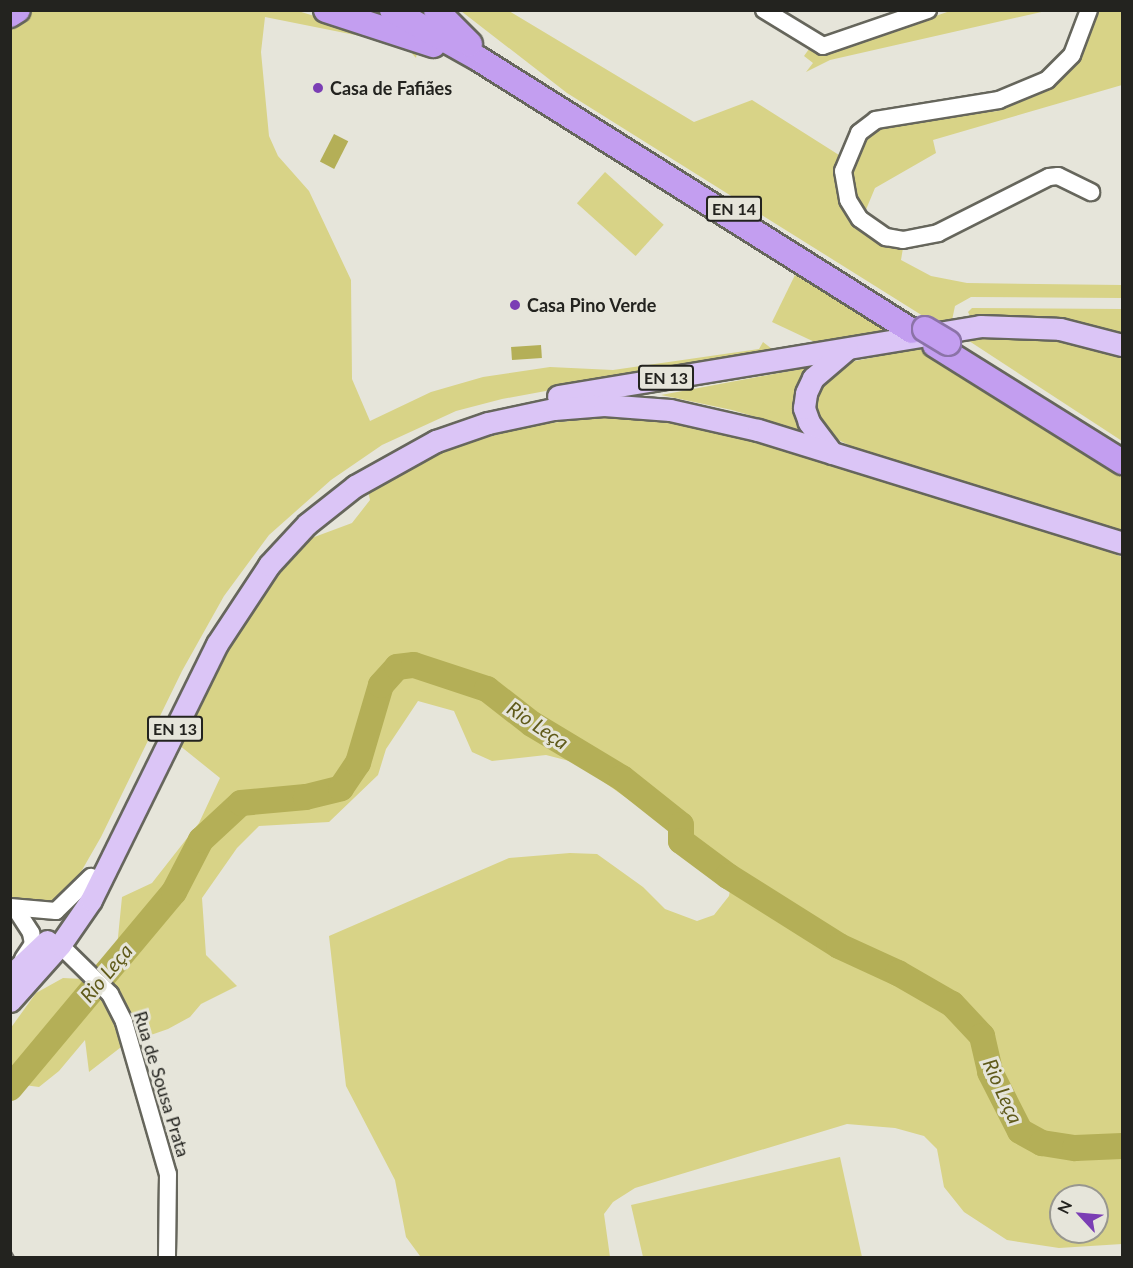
<!DOCTYPE html>
<meta charset="utf-8">
<style>
body{margin:0}
#map{position:relative;width:1133px;height:1268px;overflow:hidden;background:#e6e5da;font-family:Lato,sans-serif}
div>[style]{position:absolute}
[style*='--x']{left:calc(var(--x)*1px);top:calc(var(--y)*1px);width:calc(var(--w)*1px);rotate:calc(var(--a)*1deg)}
.green>*{inset:0;background:#d8d387;transform-origin:0 0}
.water>*{inset:0;background:#b4af57;transform-origin:0 0}
.river>*{height:26px;margin:-13px;padding:0 13px;transform-origin:13px;border-radius:13px;background:#b4af57}
.roads{filter:drop-shadow(2px 0 #66665c) drop-shadow(-2px 0 #66665c) drop-shadow(0 2px #66665c) drop-shadow(0 -2px #66665c)}
.minor>*{height:16px;margin:-8px;padding:0 8px;transform-origin:8px;border-radius:8px;background:#fff}
.major>*{height:21px;margin:-10.5px;padding:0 10.5px;transform-origin:10.5px;border-radius:10.5px;background:#dbc5f6}
.highway>*{height:24px;margin:-12px;padding:0 12px;transform-origin:12px;border-radius:12px;background:#c39ef0}
.tram>*{height:1.5px;margin:-0.75px;padding:0 0.75px;transform-origin:0.75px;border-radius:0.75px;background:#6c6b65}
.bridges{filter:drop-shadow(2px 0 #8b73a7) drop-shadow(-2px 0 #8b73a7) drop-shadow(0 2px #8b73a7) drop-shadow(0 -2px #8b73a7)}
.highway-bridge>*{height:24px;margin:-12px;padding:0 12px;transform-origin:12px;border-radius:12px;background:#c39ef0}
.dots>*{width:16px;height:16px;translate:-50% -50%;box-sizing:border-box;border:3px solid #e6e5da;border-radius:50%}
span{translate:-50% -50%;white-space:nowrap;text-align:center;line-height:1.15;-webkit-text-stroke:6px #e6e5da;paint-order:stroke}
.shield-label span{padding:2px 4px;background:#e6e5da;border:2px solid;border-radius:4px;-webkit-text-stroke-width:0}
.shield-label{font-size:16px;color:#23231f;font-weight:700}
.poi-label{font-size:18px;color:#23231f;font-weight:700}
.left{translate:0 -50%;text-align:left}
.street-label{font-size:18px;color:#23231f}
.water-label{font-size:20px;color:#5f5a1a;font-style:italic}
.frame{position:absolute;inset:0;border:12px solid #23231f;pointer-events:none}
.north{position:absolute;left:1049px;top:1184px;width:60px;height:60px;box-sizing:border-box;background:#e6e5da;border:2px solid #98978f;border-radius:50%;rotate:296deg;font-size:16px;font-weight:700;line-height:24px;text-align:center;color:#23231f}
.north::after{content:'';display:block;margin:auto;width:21px;height:27px;background:#7b3eb4;clip-path:polygon(50% 0,100% 100%,50% 72%,0 100%)}
</style>
<div id="map">
<div class="green">
<div style="clip-path:polygon(30px 10px,298px 11px,409px 45px,417px 53px,416px 58px,407px 48px,385px 41px,265px 17px,261px 52px,269px 136px,278px 156px,309px 191px,351px 280px,352px 379px,370px 421px,431px 392px,483px 377px,550px 367px,613px 370px,759px 349px,763px 342px,772px 349px,502px 399px,456px 411px,382px 445px,331px 480px,269px 535px,224px 596px,182px 671px,101px 837px,70px 891px,54px 904px,27px 903px,11px 897px,11px 24px)"></div>
<div style="clip-path:polygon(461px 11px,509px 11px,694px 122px,752px 100px,839px 155px,836px 171px,861px 229px,885px 244px,903px 248px,901px 260px,931px 276px,967px 283px,1122px 285px,1122px 298px,971px 297px,955px 306px,951px 325px,931px 321px,567px 93px)"></div>
<div style="clip-path:polygon(950px 11px,1046px 11px,830px 60px,806px 72px,813px 63px,804px 56px,809px 49px,832px 52px)"></div>
<div style="clip-path:polygon(1096px 11px,1122px 11px,1122px 85px,933px 140px,936px 153px,875px 188px,865px 212px,857px 204px,849px 170px,867px 136px,896px 122px,998px 111px,1040px 94px,1078px 60px)"></div>
<div style="left:605px;top:172px;width:79px;height:42px;rotate:42deg"></div>
<div style="clip-path:polygon(795px 275px,895px 334px,821px 345px,772px 322px)"></div>
<div style="clip-path:polygon(972px 308px,1122px 309px,1122px 340px,971px 318px,968px 312px)"></div>
<div style="clip-path:polygon(994px 336px,1057px 341px,1122px 358px,1122px 441px,966px 339px)"></div>
<div style="clip-path:polygon(918px 348px,1122px 475px,1122px 531px,855px 448px,830px 436px,812px 412px,814px 388px,846px 363px)"></div>
<div style="clip-path:polygon(806px 368px,794px 402px,802px 431px,732px 410px,661px 395px)"></div>
<div style="clip-path:polygon(evenodd,611px 417px,681px 421px,748px 436px,1059px 533px,1122px 557px,1122px 1244px,1059px 1248px,1007px 1240px,964px 1212px,944px 1187px,937px 1149px,924px 1136px,895px 1128px,847px 1124px,635px 1188px,613px 1202px,604px 1214px,610px 1257px,420px 1256px,406px 1237px,395px 1180px,346px 1086px,329px 936px,509px 858px,570px 853px,597px 854px,643px 887px,665px 909px,697px 921px,714px 915px,729px 896px,734px 866px,680px 830px,666px 826px,577px 763px,546px 755px,492px 761px,472px 752px,454px 711px,418px 701px,386px 749px,378px 775px,329px 822px,259px 826px,237px 848px,202px 898px,206px 955px,237px 986px,201px 1004px,190px 1017px,168px 1029px,125px 1044px,89px 1072px,85px 1040px,59px 1071px,39px 1087px,17px 1084px,11px 1063px,10px 1029px,36px 993px,63px 978px,83px 979px,104px 964px,117px 947px,122px 897px,152px 883px,199px 823px,220px 778px,179px 745px,249px 612px,293px 554px,309px 539px,352px 523px,370px 500px,368px 491px,448px 449px,529px 425px,611px 417px,1061px 1196px,1097px 1196px,1097px 1232px,1061px 1232px,1061px 1196px)"></div>
<div style="clip-path:polygon(840px 1157px,862px 1257px,643px 1257px,631px 1205px)"></div>
</div>
<div class="water">
<div style="left:334px;top:134px;width:16px;height:31px;rotate:27deg"></div>
<div style="left:541px;top:345px;width:13px;height:30px;rotate:86deg"></div>
</div>
<div class="river">
<div style="--x:10;--y:1088;--w:256;--a:-50.1"></div>
<div style="--x:174;--y:892;--w:59;--a:-62.6"></div>
<div style="--x:201;--y:840;--w:54;--a:-42.8"></div>
<div style="--x:241;--y:803;--w:65;--a:-5.3"></div>
<div style="--x:306;--y:797;--w:36;--a:-14"></div>
<div style="--x:341;--y:788;--w:30;--a:-56"></div>
<div style="--x:358;--y:763;--w:81;--a:-73.6"></div>
<div style="--x:381;--y:685;--w:24;--a:-48"></div>
<div style="--x:397;--y:667;--w:17;--a:-7"></div>
<div style="--x:414;--y:665;--w:77;--a:18.2"></div>
<div style="--x:487;--y:689;--w:57;--a:37.9"></div>
<div style="--x:532;--y:724;--w:105;--a:31"></div>
<div style="--x:622;--y:778;--w:75;--a:38.5"></div>
<div style="--x:681;--y:825;--w:16;--a:90"></div>
<div style="--x:681;--y:841;--w:59;--a:36.7"></div>
<div style="--x:728;--y:876;--w:131;--a:32.2"></div>
<div style="--x:839;--y:946;--w:65;--a:24.6"></div>
<div style="--x:898;--y:973;--w:62;--a:29.9"></div>
<div style="--x:952;--y:1004;--w:44;--a:46.8"></div>
<div style="--x:982;--y:1036;--w:37;--a:77"></div>
<div style="--x:990;--y:1072;--w:66;--a:63"></div>
<div style="--x:1020;--y:1131;--w:25;--a:29"></div>
<div style="--x:1042;--y:1143;--w:33;--a:9"></div>
<div style="--x:1075;--y:1148;--w:47;--a:-2.4"></div>
</div>
<div class="roads">
<div class="minor">
<div style="--x:764;--y:10;--w:69;--a:31.4"></div>
<div style="--x:823;--y:46;--w:111;--a:-18.9"></div>
<div style="--x:1089;--y:10;--w:48;--a:110.7"></div>
<div style="--x:1072;--y:55;--w:35;--a:135"></div>
<div style="--x:1047;--y:80;--w:52;--a:157.4"></div>
<div style="--x:999;--y:100;--w:125;--a:170.8"></div>
<div style="--x:876;--y:120;--w:21;--a:143"></div>
<div style="--x:859;--y:133;--w:41;--a:112.8"></div>
<div style="--x:843;--y:171;--w:29;--a:80"></div>
<div style="--x:848;--y:200;--w:22;--a:58"></div>
<div style="--x:860;--y:219;--w:32;--a:35"></div>
<div style="--x:886;--y:237;--w:17;--a:10"></div>
<div style="--x:903;--y:240;--w:36;--a:-11"></div>
<div style="--x:938;--y:233;--w:124;--a:-26.8"></div>
<div style="--x:1049;--y:177;--w:9;--a:-6"></div>
<div style="--x:1058;--y:176;--w:37;--a:26"></div>
<div style="--x:10;--y:907;--w:46;--a:5"></div>
<div style="--x:56;--y:911;--w:49;--a:-44.2"></div>
<div style="--x:15;--y:908;--w:30;--a:57"></div>
<div style="--x:31;--y:933;--w:11;--a:80"></div>
<div style="--x:33;--y:944;--w:18;--a:124"></div>
<div style="--x:60;--y:945;--w:70;--a:44.4"></div>
<div style="--x:110;--y:994;--w:31;--a:63"></div>
<div style="--x:124;--y:1022;--w:158;--a:73.9"></div>
<div style="--x:168;--y:1174;--w:84;--a:90.7"></div>
</div>
<div class="major">
<div style="--x:558;--y:396;--w:428;--a:-9.4"></div>
<div style="--x:980;--y:326;--w:80;--a:2.1"></div>
<div style="--x:1060;--y:329;--w:64;--a:14.5"></div>
<div style="--x:832;--y:453;--w:39;--a:-127"></div>
<div style="--x:809;--y:422;--w:15;--a:-110"></div>
<div style="--x:804;--y:408;--w:15;--a:-82"></div>
<div style="--x:806;--y:393;--w:17;--a:-65"></div>
<div style="--x:813;--y:378;--w:45;--a:-40.5"></div>
<div style="--x:10;--y:976;--w:51;--a:-43.4"></div>
<div style="--x:10;--y:1001;--w:75;--a:-48.2"></div>
<div style="--x:60;--y:945;--w:55;--a:-55.4"></div>
<div style="--x:91;--y:900;--w:285;--a:-63.8"></div>
<div style="--x:217;--y:644;--w:95;--a:-56.6"></div>
<div style="--x:269;--y:565;--w:56;--a:-47.2"></div>
<div style="--x:307;--y:524;--w:61;--a:-38.4"></div>
<div style="--x:355;--y:486;--w:93;--a:-29.1"></div>
<div style="--x:436;--y:441;--w:55;--a:-19.1"></div>
<div style="--x:488;--y:423;--w:67;--a:-12"></div>
<div style="--x:554;--y:409;--w:50;--a:-4.6"></div>
<div style="--x:604;--y:405;--w:66;--a:4.3"></div>
<div style="--x:670;--y:410;--w:90;--a:12.8"></div>
<div style="--x:758;--y:430;--w:381;--a:17.2"></div>
</div>
<div class="highway">
<div style="--x:326;--y:10;--w:113;--a:18.1"></div>
<div style="--x:392;--y:10;--w:100;--a:29.4"></div>
<div style="--x:479;--y:59;--w:511;--a:32.14"></div>
<div style="--x:436;--y:10;--w:48;--a:45"></div>
<div style="--x:10;--y:15;--w:9;--a:-32"></div>
<div style="--x:935;--y:345;--w:221;--a:32"></div>
</div>
</div>
<div class="tram">
<div style="--x:10;--y:1249;--w:10;--a:61"></div>
</div>
<div class="bridges">
<div class="highway-bridge">
<div style="--x:925;--y:329;--w:27;--a:31"></div>
</div>
</div>
<div class="dots">
<div style="left:318px;top:88px;background:#7b3eb4"></div>
<div style="left:515px;top:305px;background:#7b3eb4"></div>
</div>
<div class="shield-label">
<span style="left:734px;top:209px">EN 14</span>
<span style="left:666px;top:378px">EN 13</span>
<span style="left:175px;top:729px">EN 13</span>
</div>
<div class="poi-label">
<span class="left" style="left:330px;top:88px">Casa de Fafiães</span>
<span class="left" style="left:527px;top:305px">Casa Pino Verde</span>
</div>
<div class="street-label">
<span style="left:162px;top:1084px;rotate:73deg">Rua de Sousa Prata</span>
</div>
<div class="water-label">
<span style="left:538px;top:725px;rotate:34deg">Rio Leça</span>
<span style="left:106px;top:973px;rotate:-50deg">Rio Leça</span>
<span style="left:1003px;top:1091px;rotate:66deg">Rio Leça</span>
</div>
<div class="frame"></div>
<div class="north">N</div>
</div>
